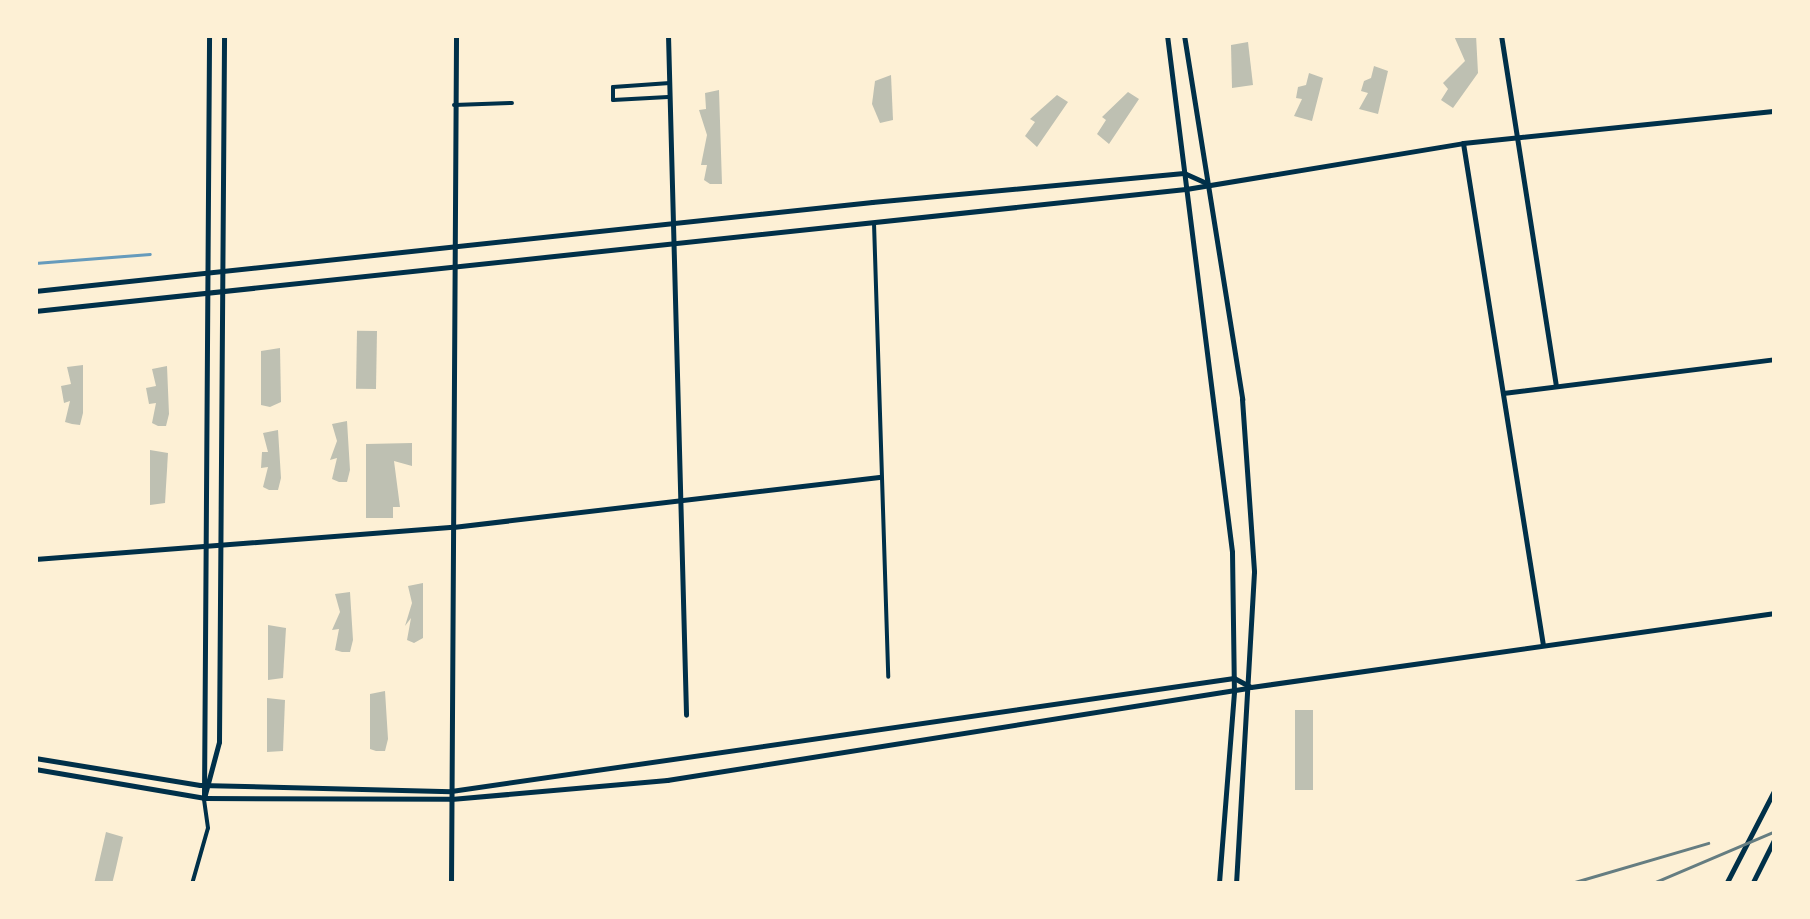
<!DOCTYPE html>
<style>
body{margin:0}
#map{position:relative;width:1810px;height:919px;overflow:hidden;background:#fdf0d5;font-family:"Fira Sans",sans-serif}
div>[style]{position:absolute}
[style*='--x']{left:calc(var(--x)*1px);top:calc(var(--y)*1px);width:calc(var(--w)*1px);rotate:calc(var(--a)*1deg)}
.stream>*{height:2.5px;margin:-1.25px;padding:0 1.25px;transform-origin:1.25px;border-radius:1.25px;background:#669bbc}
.building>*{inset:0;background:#bec0b2;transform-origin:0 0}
.minor>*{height:4px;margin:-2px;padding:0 2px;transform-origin:2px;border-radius:2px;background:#003049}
.tertiary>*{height:5px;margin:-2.5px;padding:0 2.5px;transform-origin:2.5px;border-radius:2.5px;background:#003049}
.secondary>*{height:5px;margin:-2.5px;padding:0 2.5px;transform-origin:2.5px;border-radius:2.5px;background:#003049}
.rail>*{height:2.5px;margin:-1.25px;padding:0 1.25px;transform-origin:1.25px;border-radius:1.25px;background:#657d81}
span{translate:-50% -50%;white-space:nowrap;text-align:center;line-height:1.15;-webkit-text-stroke:10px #fdf0d5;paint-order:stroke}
.frame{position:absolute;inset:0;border:38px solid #fdf0d5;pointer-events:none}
</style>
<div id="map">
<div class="stream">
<div style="--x:35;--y:263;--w:115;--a:-4.5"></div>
</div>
<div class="building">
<div style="clip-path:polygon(1476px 35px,1478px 73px,1453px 108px,1441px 100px,1448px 89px,1443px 83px,1465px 61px,1454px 36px)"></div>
<div style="clip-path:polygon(1248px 42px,1253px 85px,1232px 88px,1231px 45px)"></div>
<div style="clip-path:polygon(1374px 66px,1388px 71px,1378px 114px,1359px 109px,1368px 93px,1361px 91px,1364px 81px,1371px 78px)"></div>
<div style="clip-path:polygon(1309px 73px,1323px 78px,1312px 121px,1294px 116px,1302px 99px,1296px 98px,1298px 87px,1306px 85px)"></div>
<div style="clip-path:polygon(891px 75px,893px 120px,880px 123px,872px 104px,875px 81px)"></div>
<div style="clip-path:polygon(719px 90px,722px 184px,710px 184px,704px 180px,707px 165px,701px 165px,707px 135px,699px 110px,706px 109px,705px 93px)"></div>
<div style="clip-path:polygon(1128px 92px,1139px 99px,1109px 144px,1097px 134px,1106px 120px,1102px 117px)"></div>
<div style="clip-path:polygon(1057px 95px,1068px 102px,1037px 147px,1025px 136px,1035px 122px,1030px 119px)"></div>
<div style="left:377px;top:331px;width:58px;height:20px;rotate:91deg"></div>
<div style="clip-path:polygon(280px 348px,281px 402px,270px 407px,261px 405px,261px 351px)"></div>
<div style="clip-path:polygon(83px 365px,83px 413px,80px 425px,72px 424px,65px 422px,70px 401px,64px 403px,61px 386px,71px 384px,67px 367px)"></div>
<div style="clip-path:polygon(167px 366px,169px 414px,166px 426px,158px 426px,152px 423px,156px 403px,149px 404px,146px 388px,156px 386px,152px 369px)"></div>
<div style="clip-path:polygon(347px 421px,350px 470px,347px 482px,339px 482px,332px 479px,337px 458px,330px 460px,337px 441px,332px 424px)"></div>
<div style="clip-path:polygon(278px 430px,281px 478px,278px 490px,269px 490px,263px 487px,268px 467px,261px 468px,262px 452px,268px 452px,263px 433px)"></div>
<div style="clip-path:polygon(412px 443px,412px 466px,394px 461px,400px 507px,393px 507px,393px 518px,366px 518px,366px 444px)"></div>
<div style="clip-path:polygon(150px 450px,168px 453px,165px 503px,150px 505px)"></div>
<div style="clip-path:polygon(423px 583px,423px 638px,414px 643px,407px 640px,411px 618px,405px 626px,412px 603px,408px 586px)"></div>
<div style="clip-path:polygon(350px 592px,353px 640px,350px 652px,342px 652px,335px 650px,339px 629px,332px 630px,340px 612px,335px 594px)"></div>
<div style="clip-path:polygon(268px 625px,286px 628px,283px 678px,268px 680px)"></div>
<div style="clip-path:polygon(385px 691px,388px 739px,385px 751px,376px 751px,370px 749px,370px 694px)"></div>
<div style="clip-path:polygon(267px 698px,285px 700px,283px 751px,267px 752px)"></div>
<div style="left:1295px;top:710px;width:18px;height:80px"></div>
<div style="clip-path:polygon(106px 832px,123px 837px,115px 872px,112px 884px,94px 884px)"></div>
</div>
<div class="minor">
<div style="--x:668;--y:97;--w:55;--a:176.9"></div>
<div style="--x:613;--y:100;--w:13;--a:-90"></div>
<div style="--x:613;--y:87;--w:57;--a:-4"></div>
<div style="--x:454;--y:105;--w:58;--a:-2"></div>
<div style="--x:874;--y:223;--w:454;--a:88.2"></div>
<div style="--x:192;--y:884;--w:58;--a:-74.1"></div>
<div style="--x:208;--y:828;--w:30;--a:-98"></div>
</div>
<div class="tertiary">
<div style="--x:668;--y:35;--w:680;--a:88.48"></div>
<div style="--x:1501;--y:35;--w:355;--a:81.1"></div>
<div style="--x:1463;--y:143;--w:508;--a:80.95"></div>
<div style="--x:35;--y:291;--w:842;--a:-6.07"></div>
<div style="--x:872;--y:202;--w:313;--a:-5.3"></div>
<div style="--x:1184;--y:173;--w:22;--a:24"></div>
<div style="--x:35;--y:311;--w:1157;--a:-6.05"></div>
<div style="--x:1186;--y:189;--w:281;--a:-9.4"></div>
<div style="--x:1463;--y:143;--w:314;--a:-5.9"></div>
<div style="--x:1503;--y:393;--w:274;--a:-7.1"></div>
<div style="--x:35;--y:559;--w:419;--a:-4.4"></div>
<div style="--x:453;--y:527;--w:429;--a:-6.7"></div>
<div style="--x:1251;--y:687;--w:529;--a:-8.04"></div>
<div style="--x:204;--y:798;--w:58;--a:-75"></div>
<div style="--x:219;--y:742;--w:707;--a:-89.59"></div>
<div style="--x:204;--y:798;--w:763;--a:-89.62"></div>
<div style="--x:451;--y:884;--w:849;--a:-89.66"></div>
</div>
<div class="secondary">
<div style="--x:1167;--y:35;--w:521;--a:82.83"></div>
<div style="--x:1232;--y:552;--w:140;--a:89.2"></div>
<div style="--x:1234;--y:692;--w:193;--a:94.5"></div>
<div style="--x:1184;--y:35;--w:369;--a:80.9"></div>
<div style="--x:1242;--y:399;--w:173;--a:86"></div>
<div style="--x:1254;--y:572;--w:313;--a:93.3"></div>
<div style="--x:35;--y:758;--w:167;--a:9.3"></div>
<div style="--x:200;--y:785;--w:251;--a:1.4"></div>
<div style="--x:451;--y:791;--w:791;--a:-8.21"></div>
<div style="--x:1234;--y:678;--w:19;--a:28"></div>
<div style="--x:35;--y:769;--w:171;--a:9.7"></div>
<div style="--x:204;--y:798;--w:247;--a:0.2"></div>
<div style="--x:451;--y:799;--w:217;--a:-5"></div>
<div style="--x:667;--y:780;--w:588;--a:-9"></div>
<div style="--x:1726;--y:884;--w:107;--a:-62.7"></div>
<div style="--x:1752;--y:884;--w:51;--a:-63.4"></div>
</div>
<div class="rail">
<div style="--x:1568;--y:884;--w:146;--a:-16.3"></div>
<div style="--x:1651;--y:884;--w:135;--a:-23.1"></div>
</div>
<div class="frame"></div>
</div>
